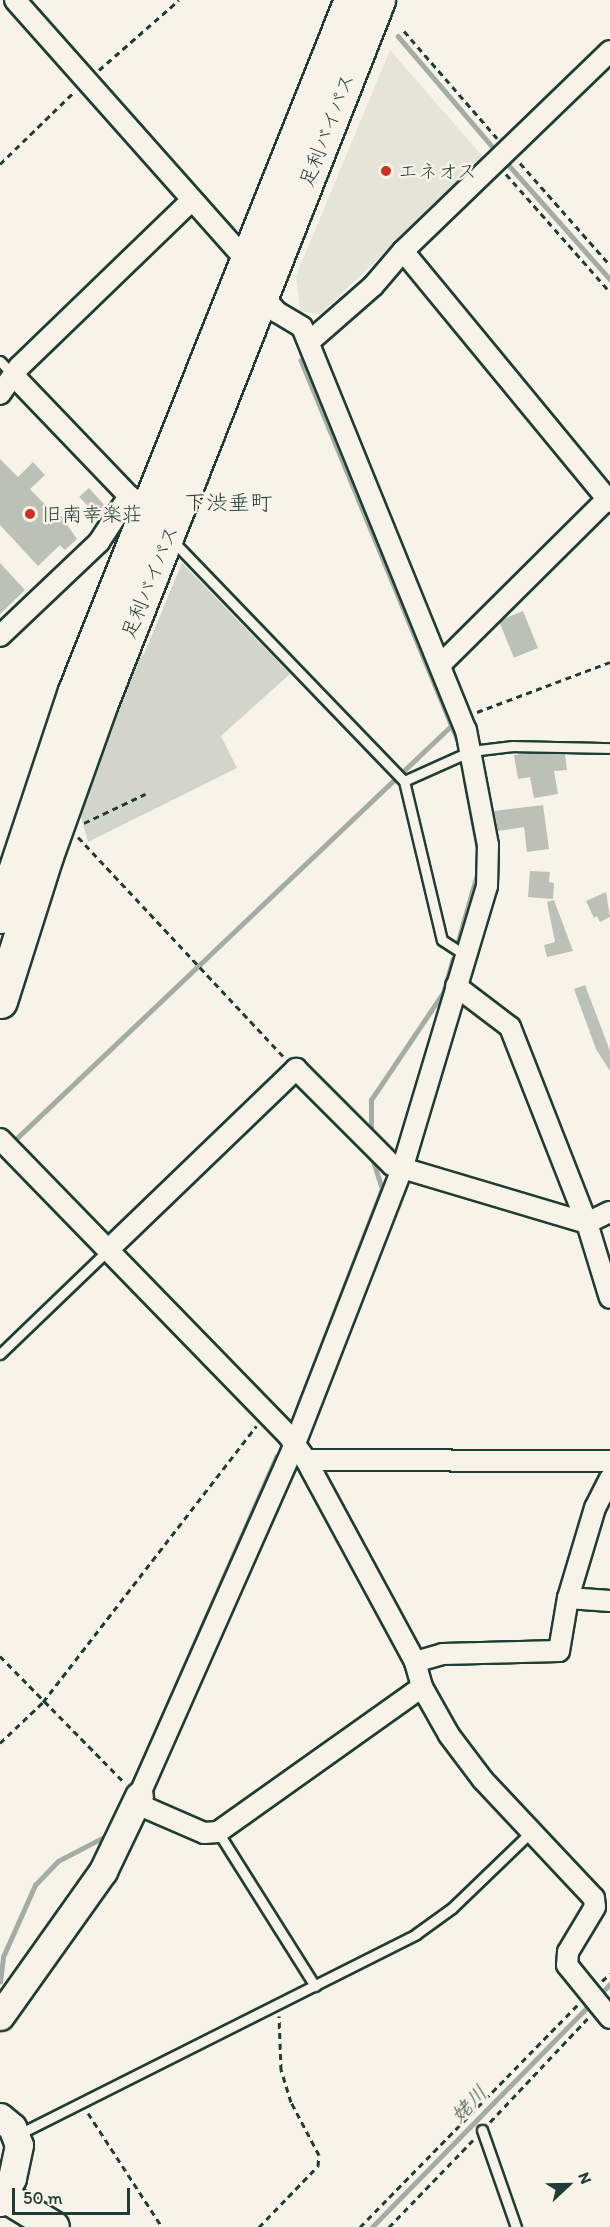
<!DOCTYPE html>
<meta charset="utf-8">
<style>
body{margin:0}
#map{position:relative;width:610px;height:2227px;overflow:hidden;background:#f7f3e8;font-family:Itim,"Klee One",sans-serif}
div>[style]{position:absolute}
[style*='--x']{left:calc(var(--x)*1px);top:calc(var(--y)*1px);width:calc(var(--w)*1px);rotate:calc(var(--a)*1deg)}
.built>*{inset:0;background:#e5e4d9}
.green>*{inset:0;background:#d3d5ca}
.stream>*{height:4.5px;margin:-2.25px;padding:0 2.25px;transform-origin:2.25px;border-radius:2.25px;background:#a4ada3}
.building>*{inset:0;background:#bbc1b6;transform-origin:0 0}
.path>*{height:3px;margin-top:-1.5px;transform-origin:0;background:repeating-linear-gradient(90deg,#1f3d34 0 6px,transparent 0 10.5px)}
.roads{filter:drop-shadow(2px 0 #1f3d34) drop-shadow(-2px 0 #1f3d34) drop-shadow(0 2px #1f3d34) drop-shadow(0 -2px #1f3d34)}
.lane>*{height:9px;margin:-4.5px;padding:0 4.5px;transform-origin:4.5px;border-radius:4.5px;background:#f7f3e8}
.street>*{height:20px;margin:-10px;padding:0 10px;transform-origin:10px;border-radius:10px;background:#f7f3e8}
.secondary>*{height:27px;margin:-13.5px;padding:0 13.5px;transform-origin:13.5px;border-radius:13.5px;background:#f7f3e8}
.primary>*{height:30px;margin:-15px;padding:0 15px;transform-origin:15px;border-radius:15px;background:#f7f3e8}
.highway>*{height:33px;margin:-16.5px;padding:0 16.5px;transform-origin:16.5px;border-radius:16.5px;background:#f7f3e8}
.dots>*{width:16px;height:16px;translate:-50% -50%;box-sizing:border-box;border:3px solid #f7f3e8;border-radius:50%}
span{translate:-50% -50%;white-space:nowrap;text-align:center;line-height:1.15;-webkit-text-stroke:5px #f7f3e8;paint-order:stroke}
.street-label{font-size:20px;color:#1f3d34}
.poi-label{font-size:20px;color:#1f3d34}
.left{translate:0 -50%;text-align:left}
.water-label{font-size:21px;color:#405950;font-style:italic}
.quarter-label{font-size:22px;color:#1f3d34}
.north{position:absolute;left:538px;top:2155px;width:60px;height:60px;-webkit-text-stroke:4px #f7f3e8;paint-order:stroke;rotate:68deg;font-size:16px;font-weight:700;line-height:24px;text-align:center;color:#1f3d34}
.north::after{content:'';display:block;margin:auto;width:21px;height:27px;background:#1f3d34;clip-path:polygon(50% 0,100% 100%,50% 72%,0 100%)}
.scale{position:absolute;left:12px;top:2188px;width:118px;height:27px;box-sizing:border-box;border:3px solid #1f3d34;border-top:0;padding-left:8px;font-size:18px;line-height:21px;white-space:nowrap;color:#1f3d34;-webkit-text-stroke:4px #f7f3e8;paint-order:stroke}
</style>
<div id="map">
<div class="built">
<div style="clip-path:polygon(390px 50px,484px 158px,320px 314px,300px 311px,296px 276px)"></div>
</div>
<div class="green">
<div style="clip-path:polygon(182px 563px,290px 674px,221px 736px,237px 768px,88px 842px,80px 813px,138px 658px,144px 654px)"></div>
</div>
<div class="stream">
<div style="--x:398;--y:36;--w:145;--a:49.5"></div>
<div style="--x:506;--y:162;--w:157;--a:48.4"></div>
<div style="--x:301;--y:360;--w:414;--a:67.6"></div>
<div style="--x:465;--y:779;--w:75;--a:79.3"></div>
<div style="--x:458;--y:941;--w:73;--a:-74.1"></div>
<div style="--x:371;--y:1133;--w:33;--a:-90"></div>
<div style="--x:371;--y:1100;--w:129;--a:-56.1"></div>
<div style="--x:443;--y:993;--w:35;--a:-74"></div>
<div style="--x:16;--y:1139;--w:601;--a:-43.52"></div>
<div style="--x:297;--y:1409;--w:236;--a:-68.9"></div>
<div style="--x:382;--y:1189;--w:33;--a:-108"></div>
<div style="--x:130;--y:1790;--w:364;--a:-66.3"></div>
<div style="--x:0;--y:1982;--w:25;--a:-83"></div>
<div style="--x:3;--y:1957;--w:79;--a:-66"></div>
<div style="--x:35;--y:1885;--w:33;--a:-46"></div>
<div style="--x:58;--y:1861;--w:56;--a:-27.5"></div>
<div style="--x:599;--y:1995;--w:16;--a:-45"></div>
<div style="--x:372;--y:2227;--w:312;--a:-45.6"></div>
</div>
<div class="building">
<div style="clip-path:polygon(0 459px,18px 477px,33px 462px,45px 475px,30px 489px,53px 513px,57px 510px,77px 539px,65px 550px,60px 545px,38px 566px,0 525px)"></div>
<div style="left:89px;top:488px;width:27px;height:13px;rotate:48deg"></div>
<div style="clip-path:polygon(0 563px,25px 590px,0 614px)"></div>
<div style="left:523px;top:611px;width:40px;height:26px;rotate:68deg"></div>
<div style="clip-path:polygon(527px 753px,565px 754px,567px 770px,554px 771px,558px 794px,534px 798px,530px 777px,518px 779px,514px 755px)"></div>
<div style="clip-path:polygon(543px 805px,549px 849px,527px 852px,524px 827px,498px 831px,494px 811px)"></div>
<div style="clip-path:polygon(530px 871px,550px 872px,549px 882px,554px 883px,553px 899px,528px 897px)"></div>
<div style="clip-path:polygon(606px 892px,610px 917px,600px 922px,597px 916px,594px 918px,586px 901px)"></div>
<div style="clip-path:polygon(554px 900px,573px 951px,547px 957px,544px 945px,555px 942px,547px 902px)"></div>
<div style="clip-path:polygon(585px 985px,610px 1051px,610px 1071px,596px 1049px,574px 989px)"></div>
</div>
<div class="path">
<div style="--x:404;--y:31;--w:142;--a:49"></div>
<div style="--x:99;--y:70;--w:106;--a:-41.2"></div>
<div style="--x:520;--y:163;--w:136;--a:48.6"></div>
<div style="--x:0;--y:164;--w:103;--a:-44.2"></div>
<div style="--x:506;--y:174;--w:157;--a:48.6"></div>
<div style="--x:477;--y:712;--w:142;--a:-20.6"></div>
<div style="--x:84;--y:823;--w:68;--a:-25.4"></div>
<div style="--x:78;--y:837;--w:301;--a:46.9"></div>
<div style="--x:0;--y:1656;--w:178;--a:45.5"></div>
<div style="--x:0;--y:1743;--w:59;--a:-43.6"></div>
<div style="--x:43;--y:1702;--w:349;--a:-52.3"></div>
<div style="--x:602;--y:1981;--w:11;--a:-41"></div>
<div style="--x:88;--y:2113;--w:136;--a:57"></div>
<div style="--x:490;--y:2122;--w:144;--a:-46.7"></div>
<div style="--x:259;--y:2227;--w:85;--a:-46"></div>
<div style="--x:318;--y:2166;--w:11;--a:-85"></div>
<div style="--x:319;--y:2155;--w:60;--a:-117.8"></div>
<div style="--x:291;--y:2102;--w:34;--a:-107"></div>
<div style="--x:281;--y:2070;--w:54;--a:-92.1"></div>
<div style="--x:360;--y:2227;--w:312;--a:-45.6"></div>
<div style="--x:389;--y:2227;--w:121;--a:-46"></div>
</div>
<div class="roads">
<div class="lane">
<div style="--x:0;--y:361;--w:21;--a:47"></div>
<div style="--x:172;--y:540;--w:335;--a:46.1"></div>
<div style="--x:404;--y:781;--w:163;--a:76.6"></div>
<div style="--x:442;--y:940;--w:27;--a:33"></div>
<div style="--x:404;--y:781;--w:73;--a:-24.1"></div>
<div style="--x:471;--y:751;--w:42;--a:-6.8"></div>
<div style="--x:513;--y:746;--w:97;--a:1.2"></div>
<div style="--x:0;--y:1354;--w:151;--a:-43.9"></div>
<div style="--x:218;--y:1832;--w:182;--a:57.8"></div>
<div style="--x:482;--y:2130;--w:103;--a:70.7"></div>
<div style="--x:17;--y:2135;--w:447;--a:-26.7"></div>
<div style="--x:416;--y:1934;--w:44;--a:-35.8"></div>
<div style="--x:452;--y:1908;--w:112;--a:-43.9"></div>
</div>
<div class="street">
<div style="--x:15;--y:0;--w:348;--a:48.4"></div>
<div style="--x:246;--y:260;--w:38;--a:65"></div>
<div style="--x:262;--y:295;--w:23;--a:49"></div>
<div style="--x:277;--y:312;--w:29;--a:31"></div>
<div style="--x:302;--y:327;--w:435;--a:67.9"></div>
<div style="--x:466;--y:730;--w:117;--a:79.2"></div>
<div style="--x:488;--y:845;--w:41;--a:91.4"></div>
<div style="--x:487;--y:886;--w:295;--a:106.7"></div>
<div style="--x:402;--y:1169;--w:297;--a:111.3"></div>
<div style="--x:294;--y:1446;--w:383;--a:113.9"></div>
<div style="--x:403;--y:251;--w:325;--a:50.5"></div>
<div style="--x:309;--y:342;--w:85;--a:-41.2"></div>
<div style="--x:373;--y:286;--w:46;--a:-49.4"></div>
<div style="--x:403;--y:251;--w:288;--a:-44"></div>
<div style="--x:14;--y:376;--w:166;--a:46.2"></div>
<div style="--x:129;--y:496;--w:13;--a:32"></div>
<div style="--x:0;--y:394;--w:33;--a:-55"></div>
<div style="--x:19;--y:367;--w:239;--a:-44"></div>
<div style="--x:0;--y:636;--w:137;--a:-43.5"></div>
<div style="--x:99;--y:542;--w:55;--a:-56.9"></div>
<div style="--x:441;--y:664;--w:238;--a:-44.8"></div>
<div style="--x:456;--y:986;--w:68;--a:37.2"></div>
<div style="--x:510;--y:1027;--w:211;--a:68.6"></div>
<div style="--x:587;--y:1223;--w:78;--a:73"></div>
<div style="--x:0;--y:1139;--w:413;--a:45.8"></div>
<div style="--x:288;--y:1435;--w:31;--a:54"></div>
<div style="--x:306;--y:1460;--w:230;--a:61.6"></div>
<div style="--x:415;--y:1662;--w:26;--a:74"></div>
<div style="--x:422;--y:1687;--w:55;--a:60.6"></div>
<div style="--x:449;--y:1735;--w:56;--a:52.9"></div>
<div style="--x:483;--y:1780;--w:162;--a:46.8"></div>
<div style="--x:594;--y:1898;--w:9;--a:84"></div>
<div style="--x:595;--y:1907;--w:52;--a:121"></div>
<div style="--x:568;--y:1952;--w:13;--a:94"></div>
<div style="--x:567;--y:1965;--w:68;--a:50.9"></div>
<div style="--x:109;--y:1249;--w:260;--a:-43.9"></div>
<div style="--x:296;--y:1069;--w:136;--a:45"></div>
<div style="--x:392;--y:1165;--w:203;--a:16.6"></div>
<div style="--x:587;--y:1223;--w:25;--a:-26"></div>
<div style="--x:306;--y:1460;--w:304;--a:0.2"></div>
<div style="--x:568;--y:1598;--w:42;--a:4.1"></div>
<div style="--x:415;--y:1662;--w:29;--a:-16"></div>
<div style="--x:443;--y:1654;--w:116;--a:-1.5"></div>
<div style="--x:559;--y:1651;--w:54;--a:-80.4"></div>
<div style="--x:568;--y:1598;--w:94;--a:-73.3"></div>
<div style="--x:595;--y:1508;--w:33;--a:-63"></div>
<div style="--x:135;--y:1803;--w:75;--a:23.5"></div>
<div style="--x:204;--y:1833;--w:14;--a:-4"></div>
<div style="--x:218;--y:1832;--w:250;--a:-35.4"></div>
</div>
<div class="secondary">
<div style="--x:0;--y:2016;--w:178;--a:-54.6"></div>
<div style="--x:103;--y:1871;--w:83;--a:-64.4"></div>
<div style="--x:0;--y:2117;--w:16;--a:40"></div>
<div style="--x:12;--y:2127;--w:19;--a:69"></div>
<div style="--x:19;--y:2145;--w:34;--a:102"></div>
<div style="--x:12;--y:2178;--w:27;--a:117"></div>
</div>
<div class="primary">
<div style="--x:0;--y:2194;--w:63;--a:31.4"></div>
</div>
<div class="highway">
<div style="--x:0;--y:916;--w:237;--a:-71.6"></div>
<div style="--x:75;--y:691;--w:744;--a:-68.23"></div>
<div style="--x:0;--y:1001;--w:152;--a:-72.4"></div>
<div style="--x:46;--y:856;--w:160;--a:-70.3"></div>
<div style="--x:100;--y:705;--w:758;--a:-68.48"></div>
</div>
</div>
<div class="dots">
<div style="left:386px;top:171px;background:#c8321e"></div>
<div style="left:30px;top:514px;background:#c8321e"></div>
</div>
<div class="street-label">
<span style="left:327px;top:130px;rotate:-69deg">足利バイパス</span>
<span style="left:150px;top:582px;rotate:-68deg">足利バイパス</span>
</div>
<div class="poi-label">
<span class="left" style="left:398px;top:171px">エネオス</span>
<span class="left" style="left:42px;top:514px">旧南幸楽荘</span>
</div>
<div class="water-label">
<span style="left:469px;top:2104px;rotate:-46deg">姥川</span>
</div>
<div class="quarter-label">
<span style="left:228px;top:503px">下渋垂町</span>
</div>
<div class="north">N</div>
<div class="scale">50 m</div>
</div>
